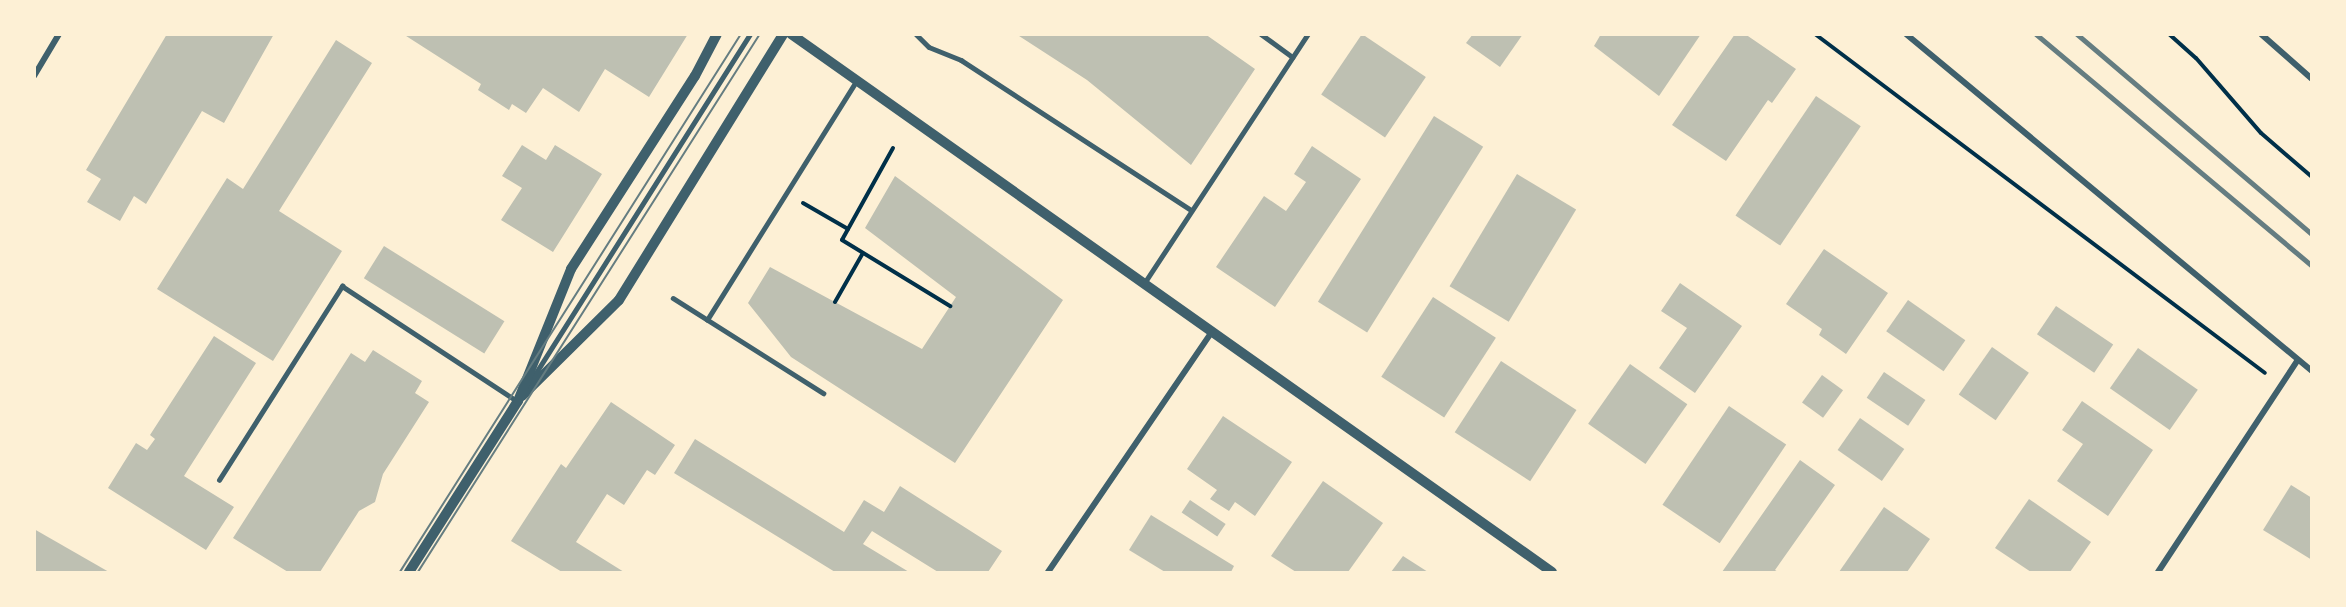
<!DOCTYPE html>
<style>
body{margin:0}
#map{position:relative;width:2346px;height:607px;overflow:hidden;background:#fdf0d5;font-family:Overpass,sans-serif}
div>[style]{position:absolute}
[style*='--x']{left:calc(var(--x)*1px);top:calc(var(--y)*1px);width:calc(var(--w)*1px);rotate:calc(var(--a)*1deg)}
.building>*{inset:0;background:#bec0b2;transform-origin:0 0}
.path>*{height:4px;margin:-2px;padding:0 2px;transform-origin:2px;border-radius:2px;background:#003049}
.service>*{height:4.5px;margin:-2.25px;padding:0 2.25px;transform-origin:2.25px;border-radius:2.25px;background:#3f606c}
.minor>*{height:6px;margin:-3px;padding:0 3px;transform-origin:3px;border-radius:3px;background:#3f606c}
.tertiary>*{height:10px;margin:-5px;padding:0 5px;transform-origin:5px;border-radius:5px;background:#3f606c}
.tram>*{height:1.5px;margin:-0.75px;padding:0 0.75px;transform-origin:0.75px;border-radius:0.75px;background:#657d81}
.rail>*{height:4.5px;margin:-2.25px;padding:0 2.25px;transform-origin:2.25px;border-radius:2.25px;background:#657d81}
span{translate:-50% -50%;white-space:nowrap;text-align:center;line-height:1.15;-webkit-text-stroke:4.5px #fdf0d5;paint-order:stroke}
.frame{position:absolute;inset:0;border:36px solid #fdf0d5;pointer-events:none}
</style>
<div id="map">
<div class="building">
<div style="clip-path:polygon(167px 34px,274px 34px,224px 123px,202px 111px,146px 204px,134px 196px,120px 221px,87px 202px,101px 179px,86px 170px)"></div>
<div style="clip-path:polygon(403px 34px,688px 34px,649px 97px,605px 69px,579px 112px,543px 88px,526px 113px,512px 104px,509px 110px,478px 90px,481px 84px)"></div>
<div style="clip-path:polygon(1016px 34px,1205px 34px,1255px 69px,1191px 165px,1087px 80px)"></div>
<div style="left:1362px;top:34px;width:77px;height:73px;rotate:34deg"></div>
<div style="clip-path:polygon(1473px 34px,1523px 34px,1500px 67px,1466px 43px)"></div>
<div style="clip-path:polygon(1601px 34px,1701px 34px,1659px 96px,1594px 46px)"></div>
<div style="clip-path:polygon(1735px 34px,1745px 34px,1796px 69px,1772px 103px,1768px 100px,1726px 161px,1672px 125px)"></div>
<div style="clip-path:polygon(336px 40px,372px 63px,279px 211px,342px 251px,273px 361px,157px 289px,227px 178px,243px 189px)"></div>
<div style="left:1816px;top:96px;width:54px;height:144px;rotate:34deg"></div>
<div style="left:1434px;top:116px;width:58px;height:219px;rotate:32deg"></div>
<div style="clip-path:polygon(522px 145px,546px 160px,555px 145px,602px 174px,553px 252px,501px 220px,522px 188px,502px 176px)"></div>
<div style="clip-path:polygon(1312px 146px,1361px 179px,1275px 307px,1216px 267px,1264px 196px,1286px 211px,1306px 182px,1294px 174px)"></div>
<div style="left:1517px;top:174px;width:69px;height:131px;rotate:31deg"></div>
<div style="clip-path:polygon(895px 176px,1063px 300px,955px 463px,791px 357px,748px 303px,770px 267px,922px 349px,956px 297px,865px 228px)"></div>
<div style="left:384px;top:246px;width:142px;height:38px;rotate:32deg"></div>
<div style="clip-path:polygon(1824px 249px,1888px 293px,1846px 354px,1819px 335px,1822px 329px,1786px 304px)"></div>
<div style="clip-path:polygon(1680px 283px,1742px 326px,1695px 393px,1659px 368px,1687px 328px,1661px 311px)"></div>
<div style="left:1433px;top:297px;width:75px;height:95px;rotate:33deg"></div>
<div style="left:1908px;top:300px;width:70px;height:38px;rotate:35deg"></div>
<div style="left:2056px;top:306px;width:69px;height:34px;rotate:34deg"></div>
<div style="clip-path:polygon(214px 336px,256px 363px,184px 476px,234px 507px,206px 550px,108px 488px,136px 443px,147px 450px,155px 439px,150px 435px)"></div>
<div style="left:1992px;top:347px;width:45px;height:58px;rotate:35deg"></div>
<div style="left:2138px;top:348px;width:73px;height:49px;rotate:35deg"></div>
<div style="clip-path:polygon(373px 350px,422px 381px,415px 393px,429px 402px,383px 474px,375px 502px,359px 511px,320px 572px,288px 572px,233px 538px,351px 353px,365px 362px)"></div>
<div style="left:1501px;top:361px;width:90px;height:85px;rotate:33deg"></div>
<div style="left:1630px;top:364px;width:70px;height:73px;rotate:35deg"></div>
<div style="left:1884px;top:372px;width:50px;height:31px;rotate:34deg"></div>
<div style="left:1822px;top:375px;width:26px;height:34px;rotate:36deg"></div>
<div style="clip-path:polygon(2082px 401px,2153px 450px,2108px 516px,2057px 481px,2083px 444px,2062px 430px)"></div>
<div style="clip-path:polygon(611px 402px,675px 445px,655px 475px,647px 470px,624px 505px,607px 494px,576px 542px,624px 572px,562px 572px,511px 541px,561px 464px,566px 468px)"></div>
<div style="left:1729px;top:406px;width:69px;height:119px;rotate:34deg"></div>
<div style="clip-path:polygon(1223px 416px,1292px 462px,1255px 516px,1235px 502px,1229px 511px,1210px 499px,1217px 490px,1187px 469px)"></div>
<div style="left:1860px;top:418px;width:54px;height:39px;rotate:35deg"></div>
<div style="clip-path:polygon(695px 439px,844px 532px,864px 500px,884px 512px,900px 486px,1002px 551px,988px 572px,938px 572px,872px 531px,863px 544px,909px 572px,835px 572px,674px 473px)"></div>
<div style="clip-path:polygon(1800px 460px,1835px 485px,1775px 570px,1778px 572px,1722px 572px)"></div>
<div style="clip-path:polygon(1323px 481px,1383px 523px,1348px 572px,1296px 572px,1271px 556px)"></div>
<div style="clip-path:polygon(2291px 485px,2312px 498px,2312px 560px,2263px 530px)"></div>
<div style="clip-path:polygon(2029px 499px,2091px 542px,2070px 572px,2031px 572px,1995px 548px)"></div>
<div style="left:1190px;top:500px;width:43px;height:15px;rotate:34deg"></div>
<div style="clip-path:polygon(1884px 507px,1930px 539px,1907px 572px,1839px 572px)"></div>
<div style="clip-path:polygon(1151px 515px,1234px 566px,1231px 572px,1165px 572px,1129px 550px)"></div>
<div style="clip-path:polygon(34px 529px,109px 572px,34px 572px)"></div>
<div style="clip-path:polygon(1403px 556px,1428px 572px,1391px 572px)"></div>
</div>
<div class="path">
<div style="--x:1815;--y:34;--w:563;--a:36.99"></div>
<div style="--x:2169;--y:34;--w:36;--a:42"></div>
<div style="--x:2196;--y:58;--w:99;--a:49.1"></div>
<div style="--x:2261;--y:133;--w:67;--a:40.8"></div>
<div style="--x:893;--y:148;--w:105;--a:119"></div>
<div style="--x:842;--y:240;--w:127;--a:31.4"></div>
<div style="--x:803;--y:203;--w:52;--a:30"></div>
<div style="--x:835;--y:302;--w:56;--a:-60.3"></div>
</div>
<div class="service">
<div style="--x:916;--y:34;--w:18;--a:45"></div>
<div style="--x:929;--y:47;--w:35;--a:22"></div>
<div style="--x:961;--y:60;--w:275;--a:33.1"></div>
<div style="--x:1261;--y:34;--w:39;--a:36"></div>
<div style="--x:1145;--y:282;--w:297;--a:-56.7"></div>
<div style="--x:673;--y:298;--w:178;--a:32.3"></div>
<div style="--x:707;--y:320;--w:281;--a:-58"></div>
<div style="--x:532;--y:379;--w:408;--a:-57.7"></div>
<div style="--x:219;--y:480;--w:230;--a:-57.6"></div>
<div style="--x:342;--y:286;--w:209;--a:33.3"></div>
</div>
<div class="minor">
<div style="--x:1906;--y:34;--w:528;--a:39.69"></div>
<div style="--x:2261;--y:34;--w:68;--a:41.4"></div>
<div style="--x:34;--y:76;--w:49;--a:-59.2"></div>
<div style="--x:1048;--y:572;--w:291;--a:-55.7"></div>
<div style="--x:2158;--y:572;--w:254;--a:-56.6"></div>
</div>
<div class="tertiary">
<div style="--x:791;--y:34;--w:932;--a:35.26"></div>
<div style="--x:522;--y:396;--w:136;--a:-44.7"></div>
<div style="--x:619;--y:300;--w:312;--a:-58.3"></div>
<div style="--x:409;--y:572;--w:203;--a:-57.5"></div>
<div style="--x:518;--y:401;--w:142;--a:-68.1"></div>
<div style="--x:571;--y:269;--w:229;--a:-57.3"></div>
<div style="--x:695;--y:76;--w:47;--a:-62.4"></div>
</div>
<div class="tram">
<div style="--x:400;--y:572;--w:637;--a:-57.63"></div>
<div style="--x:418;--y:572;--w:638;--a:-57.56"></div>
</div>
<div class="rail">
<div style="--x:2036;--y:34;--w:361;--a:40"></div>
<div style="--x:2077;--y:34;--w:309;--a:40.4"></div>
</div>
<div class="frame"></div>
</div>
